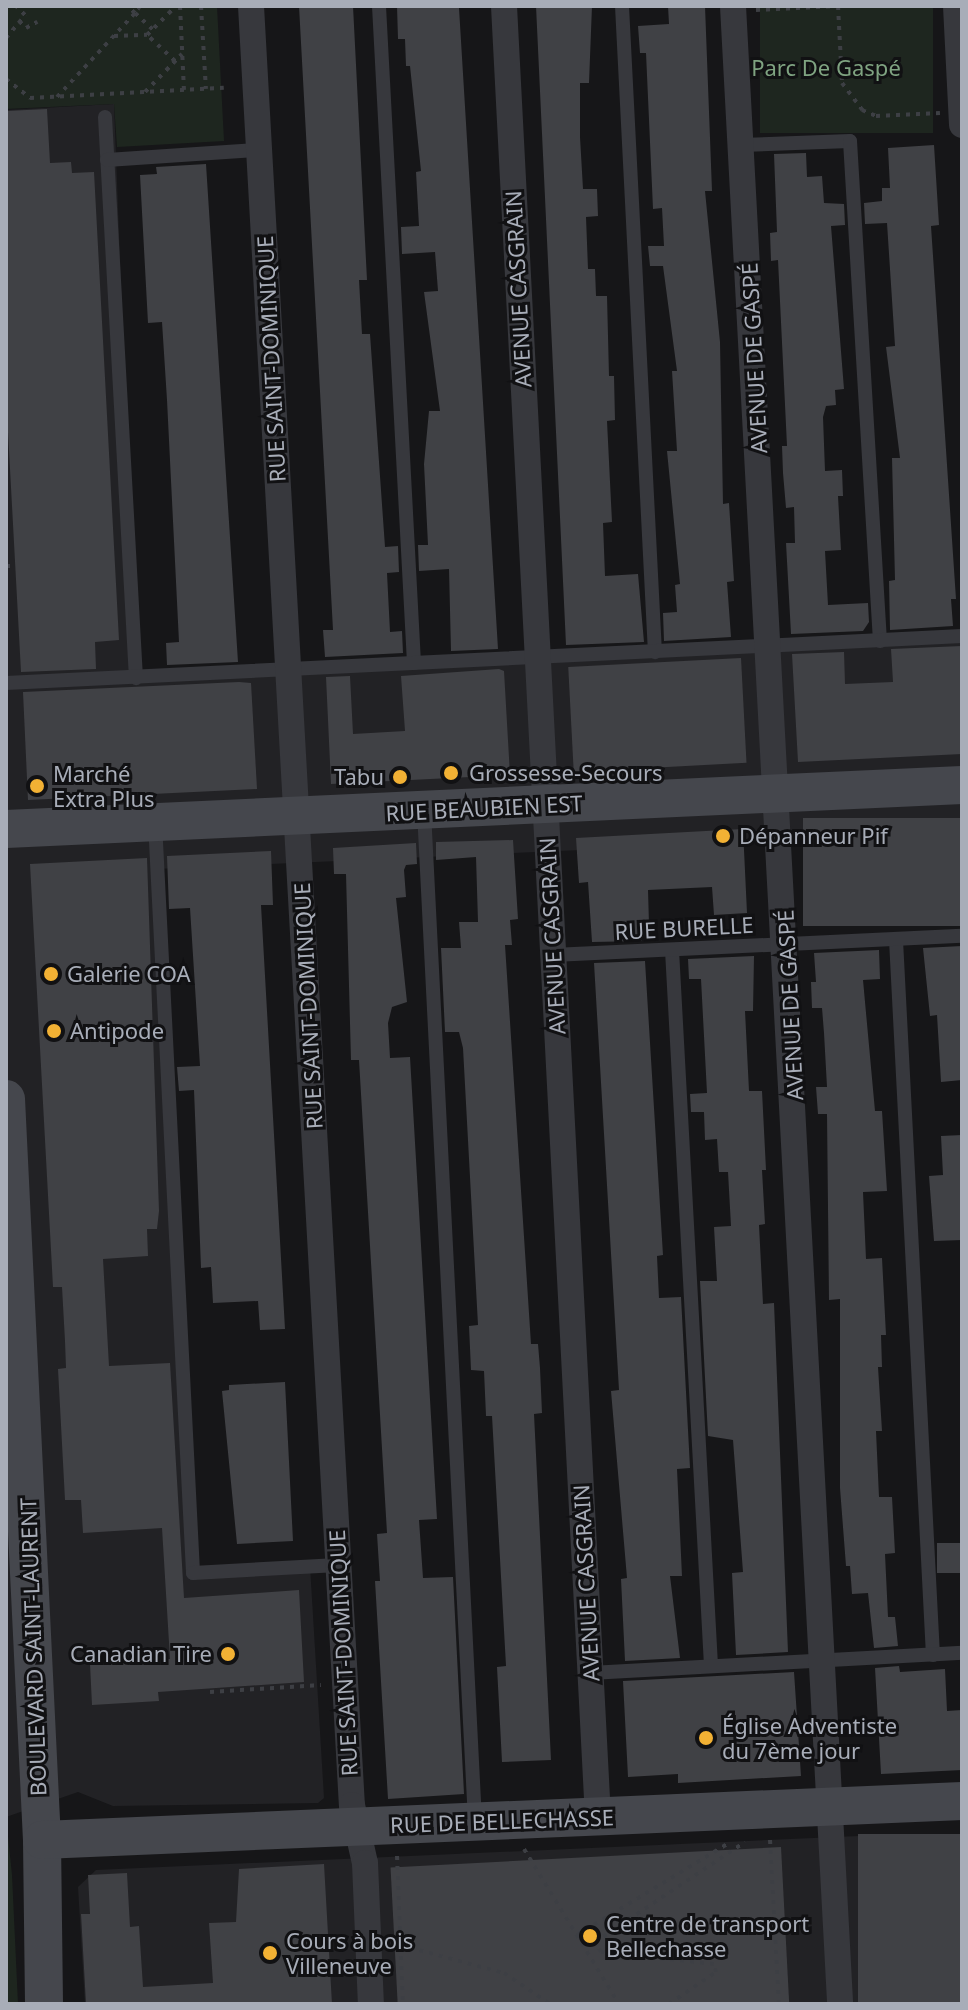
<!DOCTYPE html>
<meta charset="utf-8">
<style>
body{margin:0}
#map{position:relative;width:968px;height:2010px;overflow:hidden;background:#161618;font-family:"Noto Sans",sans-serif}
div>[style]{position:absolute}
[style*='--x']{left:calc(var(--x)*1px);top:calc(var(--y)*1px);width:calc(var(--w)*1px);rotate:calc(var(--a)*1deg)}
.built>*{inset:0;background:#222225}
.green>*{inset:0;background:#1e261f;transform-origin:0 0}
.building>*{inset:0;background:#404145;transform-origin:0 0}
.path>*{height:4px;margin-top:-2px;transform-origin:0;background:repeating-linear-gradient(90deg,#3d3f44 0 4px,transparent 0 10px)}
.lane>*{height:14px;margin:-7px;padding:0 7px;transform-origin:7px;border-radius:7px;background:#37383d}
.street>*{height:26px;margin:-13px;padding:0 13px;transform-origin:13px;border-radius:13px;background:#37383d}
.secondary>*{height:38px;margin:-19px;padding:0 19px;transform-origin:19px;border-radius:19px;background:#45474d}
.dots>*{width:22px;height:22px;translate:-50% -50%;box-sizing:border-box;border:4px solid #111113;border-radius:50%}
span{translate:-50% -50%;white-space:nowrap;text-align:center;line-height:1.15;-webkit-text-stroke:6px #111113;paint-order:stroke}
.park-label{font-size:22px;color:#7fa381}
.street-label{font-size:22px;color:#a8adb8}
.poi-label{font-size:22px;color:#a8adb8}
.left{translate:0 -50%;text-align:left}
.right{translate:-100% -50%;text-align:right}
.frame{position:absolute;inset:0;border:8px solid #a8adb8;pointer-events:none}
</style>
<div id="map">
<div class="built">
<div style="clip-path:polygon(114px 104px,136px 677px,962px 631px,962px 833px,157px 869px,193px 1573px,310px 1566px,324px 1798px,318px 1803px,113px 1806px,78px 1792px,6px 1817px,6px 110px)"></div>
<div style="clip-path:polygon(859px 1836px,962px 1836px,962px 2004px,85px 2004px,78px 1887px,96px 1870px)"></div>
</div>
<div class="green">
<div style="clip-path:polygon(6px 6px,217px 6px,224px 141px,117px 147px,114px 104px,6px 109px)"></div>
<div style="left:760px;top:6px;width:173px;height:127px"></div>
<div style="clip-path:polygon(6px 1817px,12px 1875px,18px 2004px,6px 2004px)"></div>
</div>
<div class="building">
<div style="clip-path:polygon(299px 6px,353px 6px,367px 280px,359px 280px,362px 334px,370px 334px,385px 547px,398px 546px,399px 572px,387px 573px,390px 632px,402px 631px,403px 653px,325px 657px,323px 630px,333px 630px)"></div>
<div style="clip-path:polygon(397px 6px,459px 8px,498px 649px,451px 651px,449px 569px,419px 571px,418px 545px,428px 545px,424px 464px,429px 411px,440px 411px,424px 292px,438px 291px,435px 252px,402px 254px,401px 227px,419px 226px,416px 172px,421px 171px,410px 66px,406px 66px,405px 39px,398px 39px)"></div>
<div style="clip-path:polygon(536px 6px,592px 6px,589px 83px,580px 83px,580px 137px,583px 189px,597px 189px,598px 216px,586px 217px,588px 269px,595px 269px,596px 296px,607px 296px,609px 376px,614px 376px,615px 420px,607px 421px,612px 522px,603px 523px,605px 576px,638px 574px,644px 642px,566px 645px)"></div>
<div style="clip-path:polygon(668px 6px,705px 6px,712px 191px,705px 191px,720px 342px,723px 504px,729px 503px,734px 581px,727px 582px,731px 637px,664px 641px,663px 613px,677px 612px,675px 585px,680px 584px,667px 451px,677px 451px,672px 371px,677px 371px,663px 266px,650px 266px,648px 246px,664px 246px,662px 208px,653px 209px,646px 53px,640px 53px,638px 26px,669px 24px)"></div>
<div style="clip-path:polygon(47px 109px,50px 163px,71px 162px,72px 173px,94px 172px,119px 640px,95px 642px,96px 669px,21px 672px,6px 395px,6px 111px)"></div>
<div style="clip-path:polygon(934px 145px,939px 225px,931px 226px,956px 599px,951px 599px,953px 626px,890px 630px,889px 581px,895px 580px,892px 458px,900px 458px,886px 347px,895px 346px,887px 223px,865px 224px,864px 203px,882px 201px,882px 188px,890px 188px,888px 148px)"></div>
<div style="clip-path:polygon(806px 153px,807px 177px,822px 176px,824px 203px,844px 204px,845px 225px,831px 226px,844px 389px,835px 390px,836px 405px,826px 406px,823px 417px,825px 471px,842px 470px,843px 496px,838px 496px,841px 550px,825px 551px,828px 605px,868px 603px,869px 622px,863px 631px,791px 634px,786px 543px,795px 543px,794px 507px,786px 508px,783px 473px,782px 446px,787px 446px,778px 260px,771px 261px,770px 233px,777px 232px,774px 154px)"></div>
<div style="clip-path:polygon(206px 164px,238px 662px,167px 665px,166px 643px,179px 642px,167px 400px,162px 322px,148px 323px,140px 175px,157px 174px,156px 167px)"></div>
<div style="clip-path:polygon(962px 646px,962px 754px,798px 762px,792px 654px,844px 652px,845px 684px,893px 682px,891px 649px)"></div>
<div style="left:741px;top:658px;width:105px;height:173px;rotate:87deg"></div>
<div style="clip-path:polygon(499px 669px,504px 671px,510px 775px,331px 784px,326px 677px,350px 676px,353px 734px,405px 731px,401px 676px)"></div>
<div style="clip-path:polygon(239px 682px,251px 683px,257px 789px,28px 800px,23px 692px)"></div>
<div style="left:962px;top:818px;width:108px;height:159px;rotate:90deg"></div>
<div style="clip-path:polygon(743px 829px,747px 913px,714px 915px,712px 887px,648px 890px,649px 924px,641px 925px,642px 941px,592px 942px,588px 882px,579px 883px,576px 838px)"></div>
<div style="clip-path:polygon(513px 840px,518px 919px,510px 920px,512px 945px,505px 945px,531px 1344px,538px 1344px,540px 1368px,542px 1413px,534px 1414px,551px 1760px,502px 1762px,497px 1667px,506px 1666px,492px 1416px,486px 1416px,484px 1371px,471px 1370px,469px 1326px,478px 1325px,463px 1048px,459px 1032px,445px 1032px,441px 948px,461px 948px,459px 922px,478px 922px,476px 857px,436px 860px,436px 842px)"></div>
<div style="clip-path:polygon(416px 843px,417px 864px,406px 865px,404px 870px,406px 897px,396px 898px,407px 1002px,392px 1007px,388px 1023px,390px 1058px,410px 1057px,437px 1519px,419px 1520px,423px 1578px,453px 1577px,464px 1794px,388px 1799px,375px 1581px,380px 1581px,377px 1534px,387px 1533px,359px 1060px,351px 1060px,346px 874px,334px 874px,333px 848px)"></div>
<div style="clip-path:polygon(271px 851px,273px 905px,261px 905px,285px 1329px,260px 1330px,258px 1301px,213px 1303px,211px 1267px,201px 1268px,194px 1090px,179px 1091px,177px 1067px,200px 1066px,190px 908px,169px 909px,167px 856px)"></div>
<div style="clip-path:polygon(147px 858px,159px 1211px,157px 1229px,147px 1229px,148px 1256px,103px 1259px,109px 1366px,170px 1363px,184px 1598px,299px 1590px,304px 1682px,158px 1692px,159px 1701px,92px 1705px,90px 1664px,170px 1659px,162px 1528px,83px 1533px,81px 1500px,65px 1500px,58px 1369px,66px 1368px,65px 1341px,62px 1287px,53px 1287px,30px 864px)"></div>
<div style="clip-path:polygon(962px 946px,962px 1080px,941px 1082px,937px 1015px,930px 1016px,923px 948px)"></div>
<div style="clip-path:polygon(879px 950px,880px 979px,863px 980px,875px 1111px,882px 1111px,887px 1191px,863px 1192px,866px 1259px,882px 1258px,886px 1335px,881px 1335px,882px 1367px,878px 1367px,882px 1431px,876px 1431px,879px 1497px,892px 1497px,895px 1553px,885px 1554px,888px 1617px,895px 1617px,898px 1646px,874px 1648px,868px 1593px,852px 1594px,850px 1566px,846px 1566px,840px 1488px,840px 1299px,829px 1300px,827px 1114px,818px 1114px,816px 1087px,827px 1087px,824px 1033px,822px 1008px,812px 1008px,811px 982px,816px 982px,814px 953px)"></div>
<div style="clip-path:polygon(754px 956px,753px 1011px,745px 1011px,749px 1091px,762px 1091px,766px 1170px,762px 1170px,765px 1224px,759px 1225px,763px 1304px,774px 1303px,788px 1652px,736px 1655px,732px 1573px,743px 1572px,733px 1440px,708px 1436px,700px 1281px,717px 1281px,714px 1227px,731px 1226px,728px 1172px,719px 1172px,717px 1139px,705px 1140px,704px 1112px,691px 1112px,690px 1094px,707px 1093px,701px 979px,689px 979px,688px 959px)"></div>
<div style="clip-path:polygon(645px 961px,663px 1255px,657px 1256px,659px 1298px,681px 1297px,690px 1468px,677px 1469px,682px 1576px,670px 1576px,680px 1658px,625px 1661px,621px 1579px,627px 1578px,611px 1391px,619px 1390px,594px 963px)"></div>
<div style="clip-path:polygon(962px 1135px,962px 1240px,934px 1241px,929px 1176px,943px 1175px,941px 1136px)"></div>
<div style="clip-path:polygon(285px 1382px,293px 1541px,237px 1544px,222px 1391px,229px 1390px,229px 1385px)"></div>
<div style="left:937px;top:1543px;width:25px;height:30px"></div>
<div style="clip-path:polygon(899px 1666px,900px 1672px,945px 1669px,947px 1711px,962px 1710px,962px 1770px,881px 1774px,875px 1668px)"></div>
<div style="clip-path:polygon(794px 1672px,801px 1776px,678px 1783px,678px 1774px,628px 1777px,623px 1681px)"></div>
<div style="left:962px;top:1834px;width:170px;height:104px;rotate:90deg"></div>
<div style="left:781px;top:1847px;width:157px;height:391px;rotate:87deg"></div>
<div style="clip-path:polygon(324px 1864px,332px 2004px,86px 2004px,81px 1914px,90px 1914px,88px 1875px,127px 1873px,130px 1927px,139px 1926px,143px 1987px,213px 1983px,209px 1923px,236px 1922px,239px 1869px)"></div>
</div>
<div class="path">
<div style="--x:140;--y:6;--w:9;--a:126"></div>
<div style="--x:135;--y:13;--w:25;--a:43"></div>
<div style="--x:180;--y:6;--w:84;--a:87.3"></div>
<div style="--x:201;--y:6;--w:83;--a:86.6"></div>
<div style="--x:838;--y:6;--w:77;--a:87"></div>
<div style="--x:842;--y:83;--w:34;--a:53"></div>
<div style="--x:862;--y:110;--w:15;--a:23"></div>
<div style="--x:876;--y:116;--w:64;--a:-2.7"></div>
<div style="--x:756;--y:10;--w:82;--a:-2.8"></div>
<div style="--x:19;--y:21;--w:10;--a:45"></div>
<div style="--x:26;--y:28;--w:13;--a:-29"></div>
<div style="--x:114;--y:36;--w:33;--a:-2"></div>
<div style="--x:6;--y:38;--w:30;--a:-50"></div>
<div style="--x:25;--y:15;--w:13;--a:-135"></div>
<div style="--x:175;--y:61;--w:38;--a:-137"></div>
<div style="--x:147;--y:35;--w:41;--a:-45"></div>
<div style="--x:6;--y:79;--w:31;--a:38"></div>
<div style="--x:30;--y:98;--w:194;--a:-3"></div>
<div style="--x:145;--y:92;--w:53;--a:-45.8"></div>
<div style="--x:57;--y:97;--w:115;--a:-47.1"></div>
<div style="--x:135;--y:13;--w:11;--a:-139"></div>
<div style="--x:6;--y:511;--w:1;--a:0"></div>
<div style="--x:6;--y:566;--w:4;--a:0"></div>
<div style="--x:210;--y:1692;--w:111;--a:-3.6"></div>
<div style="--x:770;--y:1840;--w:164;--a:86.9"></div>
<div style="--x:524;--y:1849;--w:182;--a:58.5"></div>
<div style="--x:397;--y:1856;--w:148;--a:87.7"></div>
<div style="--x:577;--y:1935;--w:178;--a:-31.2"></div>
<div style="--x:400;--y:1945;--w:108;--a:15.1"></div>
<div style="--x:504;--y:1973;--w:55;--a:34"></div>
<div style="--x:669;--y:2004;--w:57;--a:-34.2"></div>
<div style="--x:716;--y:1972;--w:8;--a:-104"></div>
<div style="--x:714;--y:1964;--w:114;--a:-173.9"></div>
<div style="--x:601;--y:1952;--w:12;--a:-121"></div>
<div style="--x:595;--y:1942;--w:180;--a:-33.7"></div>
</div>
<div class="lane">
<div style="--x:379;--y:6;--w:658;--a:86.95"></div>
<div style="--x:622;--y:6;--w:647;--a:87.08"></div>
<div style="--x:105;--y:117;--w:562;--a:86.84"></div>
<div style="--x:741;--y:145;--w:109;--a:-2.1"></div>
<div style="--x:850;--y:141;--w:501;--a:86.57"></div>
<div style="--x:107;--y:160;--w:152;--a:-3.8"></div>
<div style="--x:6;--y:683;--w:957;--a:-2.81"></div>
<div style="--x:424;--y:811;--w:1011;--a:87.11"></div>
<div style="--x:155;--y:822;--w:752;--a:87.1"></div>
<div style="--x:193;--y:1573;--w:145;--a:-3.2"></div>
<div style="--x:896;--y:940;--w:716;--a:87.04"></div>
<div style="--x:672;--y:950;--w:717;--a:86.88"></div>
<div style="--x:553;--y:955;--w:409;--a:-2.7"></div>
<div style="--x:590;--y:1673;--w:373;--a:-3.1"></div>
</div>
<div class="street">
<div style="--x:251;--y:6;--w:1802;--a:86.79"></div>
<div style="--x:352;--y:1805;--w:59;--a:77.4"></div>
<div style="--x:365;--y:1863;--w:141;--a:87.6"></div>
<div style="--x:504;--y:6;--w:1813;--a:87.03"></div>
<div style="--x:733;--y:6;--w:2001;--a:86.93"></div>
<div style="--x:956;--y:6;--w:119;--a:87.1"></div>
</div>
<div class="secondary">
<div style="--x:6;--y:829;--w:957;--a:-2.64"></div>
<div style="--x:6;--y:1099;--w:742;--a:87.22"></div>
<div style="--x:42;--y:1840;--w:164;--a:89.3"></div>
<div style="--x:42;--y:1840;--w:921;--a:-2.43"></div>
</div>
<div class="dots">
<div style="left:451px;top:773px;background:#f2b134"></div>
<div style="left:400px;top:777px;background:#f2b134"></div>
<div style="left:37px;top:786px;background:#f2b134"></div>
<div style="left:723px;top:836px;background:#f2b134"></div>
<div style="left:51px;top:974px;background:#f2b134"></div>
<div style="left:54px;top:1031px;background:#f2b134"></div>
<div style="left:228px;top:1654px;background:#f2b134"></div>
<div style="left:706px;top:1738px;background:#f2b134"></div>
<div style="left:590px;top:1936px;background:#f2b134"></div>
<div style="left:270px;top:1953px;background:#f2b134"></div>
</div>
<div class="park-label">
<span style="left:826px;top:68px">Parc De Gaspé</span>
</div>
<div class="street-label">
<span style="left:518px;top:289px;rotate:-93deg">AVENUE CASGRAIN</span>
<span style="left:754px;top:358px;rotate:-93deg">AVENUE DE GASPÉ</span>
<span style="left:271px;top:359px;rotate:-93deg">RUE SAINT-DOMINIQUE</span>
<span style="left:484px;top:808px;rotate:-3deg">RUE BEAUBIEN EST</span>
<span style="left:684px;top:928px;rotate:-3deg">RUE BURELLE</span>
<span style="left:552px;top:936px;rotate:-93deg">AVENUE CASGRAIN</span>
<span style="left:790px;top:1005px;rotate:-93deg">AVENUE DE GASPÉ</span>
<span style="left:308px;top:1006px;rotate:-93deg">RUE SAINT-DOMINIQUE</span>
<span style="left:586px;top:1583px;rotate:-93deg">AVENUE CASGRAIN</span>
<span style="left:33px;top:1647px;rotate:-92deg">BOULEVARD SAINT-LAURENT</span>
<span style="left:343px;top:1653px;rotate:-93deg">RUE SAINT-DOMINIQUE</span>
<span style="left:502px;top:1821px;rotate:-2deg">RUE DE BELLECHASSE</span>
</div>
<div class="poi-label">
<span class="left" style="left:53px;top:786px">Marché<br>Extra Plus</span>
<span class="left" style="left:469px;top:773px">Grossesse-Secours</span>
<span class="right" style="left:384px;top:777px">Tabu</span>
<span class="left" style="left:739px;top:836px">Dépanneur Pif</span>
<span class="left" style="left:67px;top:974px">Galerie COA</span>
<span class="left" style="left:70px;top:1031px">Antipode</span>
<span class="right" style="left:212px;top:1654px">Canadian Tire</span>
<span class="left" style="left:722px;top:1738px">Église Adventiste<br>du 7ème jour</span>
<span class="left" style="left:606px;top:1936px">Centre de transport<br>Bellechasse</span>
<span class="left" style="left:286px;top:1953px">Cours à bois<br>Villeneuve</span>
</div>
<div class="frame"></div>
</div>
